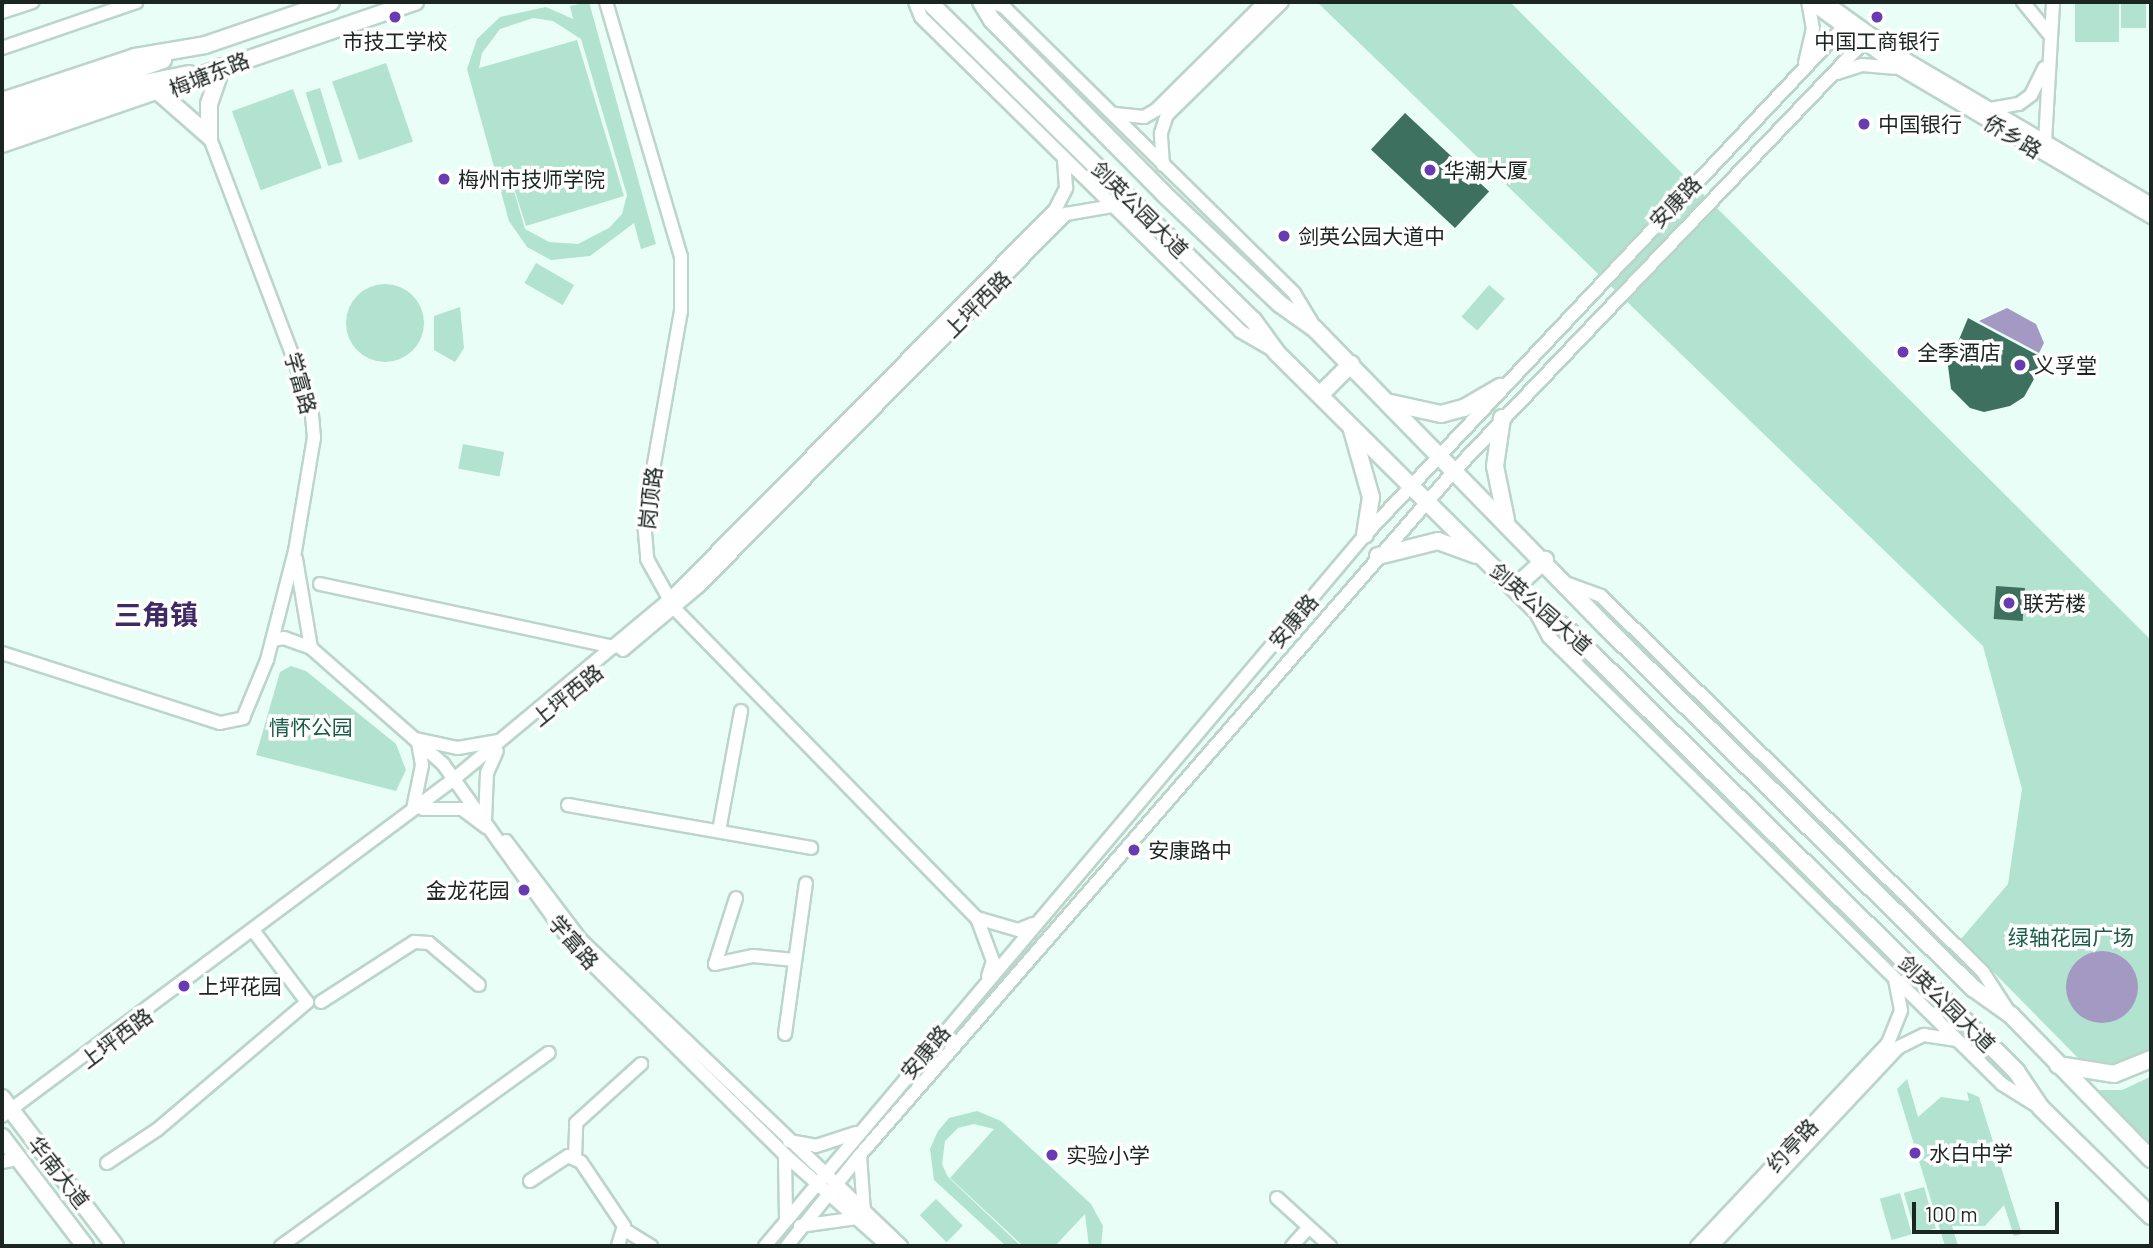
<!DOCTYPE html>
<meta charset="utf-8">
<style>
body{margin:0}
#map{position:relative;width:2153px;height:1248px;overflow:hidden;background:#e9fef6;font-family:Barlow,"Noto Sans SC",sans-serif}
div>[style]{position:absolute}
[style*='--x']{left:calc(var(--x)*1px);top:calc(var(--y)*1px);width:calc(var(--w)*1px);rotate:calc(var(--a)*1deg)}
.green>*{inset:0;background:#b2e2d0;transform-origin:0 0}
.round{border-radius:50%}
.water>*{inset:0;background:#a499c3}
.building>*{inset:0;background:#3e705f;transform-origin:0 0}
.roads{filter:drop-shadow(2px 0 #bbd5ca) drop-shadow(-2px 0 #bbd5ca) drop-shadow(0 2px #bbd5ca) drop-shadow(0 -2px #bbd5ca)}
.minor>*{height:12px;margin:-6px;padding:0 6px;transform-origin:6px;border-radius:6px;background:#fff}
.major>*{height:16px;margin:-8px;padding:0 8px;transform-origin:8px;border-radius:8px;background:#fff}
.dots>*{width:19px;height:19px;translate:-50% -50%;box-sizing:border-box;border:4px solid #fff;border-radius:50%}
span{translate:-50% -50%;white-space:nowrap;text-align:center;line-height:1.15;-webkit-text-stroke:7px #fff;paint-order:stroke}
.poi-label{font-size:21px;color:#1b2521}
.left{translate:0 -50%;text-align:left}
.right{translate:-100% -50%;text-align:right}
.street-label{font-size:21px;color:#1b2521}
.park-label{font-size:21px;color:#1a5c48}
.district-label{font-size:28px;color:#3e2a65;font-weight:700}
.frame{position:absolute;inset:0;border:4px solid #1b2521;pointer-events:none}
.scale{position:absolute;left:1912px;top:1202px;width:147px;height:32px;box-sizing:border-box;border:4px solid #1b2521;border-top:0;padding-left:9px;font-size:21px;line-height:24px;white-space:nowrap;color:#1b2521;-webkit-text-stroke:5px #fff;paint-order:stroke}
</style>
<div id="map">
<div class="green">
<div style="clip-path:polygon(evenodd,589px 2px,656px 244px,641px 249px,634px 223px,590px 256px,551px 260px,527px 247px,509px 221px,467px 69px,477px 39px,500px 17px,546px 7px,573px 19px,570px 6px,589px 2px,533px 18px,553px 21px,581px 39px,627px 195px,622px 214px,609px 228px,578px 244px,549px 242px,525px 229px,506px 163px,526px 226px,624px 196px,577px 40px,479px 68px,482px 53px,500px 29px,533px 18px)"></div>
<div style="clip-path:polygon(1317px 2px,1510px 2px,2151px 640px,2151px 1048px,2133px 1069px,2093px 1068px,2076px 1056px,1961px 939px,2008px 884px,2022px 789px,1983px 646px)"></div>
<div style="left:2075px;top:2px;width:44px;height:40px"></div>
<div style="left:2121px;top:2px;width:25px;height:26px"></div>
<div style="left:386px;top:63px;width:83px;height:57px;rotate:71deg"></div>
<div style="left:320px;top:88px;width:77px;height:15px;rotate:73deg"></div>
<div style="left:293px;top:89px;width:84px;height:65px;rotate:70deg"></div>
<div style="left:536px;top:263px;width:44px;height:23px;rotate:30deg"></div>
<div class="round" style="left:346px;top:284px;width:78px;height:78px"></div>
<div style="left:1489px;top:285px;width:21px;height:42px;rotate:41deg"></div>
<div style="clip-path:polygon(460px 307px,464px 348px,455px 362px,434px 350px,434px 316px)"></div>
<div style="left:463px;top:444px;width:42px;height:25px;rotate:11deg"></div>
<div style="clip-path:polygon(291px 666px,306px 671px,396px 744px,406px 770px,396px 791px,256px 755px,280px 672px)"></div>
<div style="clip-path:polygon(2150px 1077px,2151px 1148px,2092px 1090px,2122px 1090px)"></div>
<div style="clip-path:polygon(1907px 1079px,1918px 1117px,1941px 1097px,1969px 1101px,1967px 1092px,1979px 1097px,2022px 1234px,2014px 1236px,2004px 1205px,1985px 1226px,1952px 1226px,1958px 1246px,1945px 1246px,1897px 1089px)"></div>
<div style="clip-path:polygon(977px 1111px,1001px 1121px,1091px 1204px,1103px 1226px,1101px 1246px,1089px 1246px,1085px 1214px,1055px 1246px,1023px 1246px,950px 1178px,994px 1129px,974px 1124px,958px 1128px,945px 1141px,942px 1164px,948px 1177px,1021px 1246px,1006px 1246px,934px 1180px,930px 1149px,938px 1131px,949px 1118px)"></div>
<div style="left:1924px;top:1187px;width:43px;height:21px;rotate:74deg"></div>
<div style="left:1900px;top:1193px;width:43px;height:21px;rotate:74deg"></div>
<div style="left:936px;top:1199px;width:38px;height:23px;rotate:45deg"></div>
</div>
<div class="water">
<div style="clip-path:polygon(2007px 308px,2036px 324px,2044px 343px,2039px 353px,1979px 321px)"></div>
<div class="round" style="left:2066px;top:951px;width:72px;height:72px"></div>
</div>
<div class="building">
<div style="left:1405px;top:113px;width:115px;height:50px;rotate:43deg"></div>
<div style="clip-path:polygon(1968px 318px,2045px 359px,2024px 397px,2010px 406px,1984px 412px,1970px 408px,1951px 389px,1948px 366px)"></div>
<div style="left:1996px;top:586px;width:29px;height:33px;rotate:4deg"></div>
</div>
<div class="roads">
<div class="minor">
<div style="--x:606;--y:2;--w:266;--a:73.6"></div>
<div style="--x:681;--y:257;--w:54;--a:90"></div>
<div style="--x:681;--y:311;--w:213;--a:100"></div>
<div style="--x:644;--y:521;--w:38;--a:85"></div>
<div style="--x:647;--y:559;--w:57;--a:60.8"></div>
<div style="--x:675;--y:609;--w:432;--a:45.7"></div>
<div style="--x:977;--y:918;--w:46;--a:69.6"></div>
<div style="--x:993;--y:961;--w:16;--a:108"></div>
<div style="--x:915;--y:2;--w:16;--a:68"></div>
<div style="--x:921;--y:17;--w:448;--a:44.5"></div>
<div style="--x:1240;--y:331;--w:36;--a:30"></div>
<div style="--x:991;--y:2;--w:14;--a:21"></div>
<div style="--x:1004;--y:7;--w:407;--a:44.6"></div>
<div style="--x:1294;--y:293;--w:37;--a:59"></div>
<div style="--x:1810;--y:2;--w:111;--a:36.6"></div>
<div style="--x:1899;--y:68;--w:293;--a:30.6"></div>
<div style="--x:1826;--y:2;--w:97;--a:35.8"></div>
<div style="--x:1905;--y:59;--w:286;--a:30.5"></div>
<div style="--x:2023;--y:2;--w:40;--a:51"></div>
<div style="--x:2;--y:12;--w:32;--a:-18"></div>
<div style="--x:2;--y:48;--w:142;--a:-18.9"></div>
<div style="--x:1805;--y:63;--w:35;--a:-77"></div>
<div style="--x:1813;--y:29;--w:27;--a:-100"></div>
<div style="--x:1837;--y:73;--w:26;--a:-18"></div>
<div style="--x:1862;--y:65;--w:32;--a:5"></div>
<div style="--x:1990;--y:109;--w:29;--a:-10"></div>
<div style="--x:2019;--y:104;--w:15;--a:-37"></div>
<div style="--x:2031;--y:95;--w:30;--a:-64"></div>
<div style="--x:1115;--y:114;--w:29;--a:6"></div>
<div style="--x:1144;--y:117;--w:14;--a:-30"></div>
<div style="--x:1156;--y:110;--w:153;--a:-44.7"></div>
<div style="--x:2045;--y:142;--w:140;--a:-86.7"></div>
<div style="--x:1163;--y:165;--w:32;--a:-94"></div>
<div style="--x:1161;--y:133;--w:19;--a:-72"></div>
<div style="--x:1167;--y:115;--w:161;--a:-44.5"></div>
<div style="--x:296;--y:559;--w:90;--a:80.4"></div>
<div style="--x:320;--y:584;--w:301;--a:12.1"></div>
<div style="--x:1568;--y:584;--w:35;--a:20"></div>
<div style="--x:1601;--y:596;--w:536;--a:44.55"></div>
<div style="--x:1983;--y:972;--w:44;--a:57"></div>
<div style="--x:1534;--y:609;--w:32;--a:62"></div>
<div style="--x:1549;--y:637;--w:636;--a:44.62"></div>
<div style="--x:2002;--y:1084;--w:41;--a:32.2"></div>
<div style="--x:273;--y:640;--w:11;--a:-10"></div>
<div style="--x:284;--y:638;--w:29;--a:20"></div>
<div style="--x:311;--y:648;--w:176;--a:41.3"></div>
<div style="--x:443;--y:764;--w:224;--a:54.3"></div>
<div style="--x:574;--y:946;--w:297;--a:44.7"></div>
<div style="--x:785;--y:1155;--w:137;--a:41.5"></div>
<div style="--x:623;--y:650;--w:99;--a:-40.1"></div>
<div style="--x:699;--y:586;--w:523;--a:-45.39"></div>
<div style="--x:1066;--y:214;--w:48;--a:-9.7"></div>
<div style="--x:2;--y:653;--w:229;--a:17.8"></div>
<div style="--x:220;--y:723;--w:24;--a:-12"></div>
<div style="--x:243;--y:718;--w:63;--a:-67.5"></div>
<div style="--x:267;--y:660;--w:113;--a:-75.6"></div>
<div style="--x:295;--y:551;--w:115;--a:-80.5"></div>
<div style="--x:314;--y:438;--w:34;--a:-95"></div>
<div style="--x:311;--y:404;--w:287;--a:-110.8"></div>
<div style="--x:416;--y:739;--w:43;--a:12.1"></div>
<div style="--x:458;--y:748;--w:41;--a:-9.9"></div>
<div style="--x:568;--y:805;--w:247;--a:10"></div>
<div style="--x:413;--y:809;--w:45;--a:-78.4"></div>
<div style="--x:422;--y:765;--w:23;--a:-100"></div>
<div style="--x:423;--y:809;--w:39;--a:0"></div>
<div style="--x:462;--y:809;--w:30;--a:37"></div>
<div style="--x:485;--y:821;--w:48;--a:-87.6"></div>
<div style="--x:487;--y:773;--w:24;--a:-66"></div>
<div style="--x:719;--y:831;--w:122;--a:-79.6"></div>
<div style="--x:506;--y:841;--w:124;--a:52.9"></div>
<div style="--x:581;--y:940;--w:443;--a:43.7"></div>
<div style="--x:977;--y:918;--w:43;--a:16.3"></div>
<div style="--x:1018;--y:930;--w:16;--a:-22"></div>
<div style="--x:715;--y:964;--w:39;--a:-12"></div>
<div style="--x:753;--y:956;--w:42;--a:5.4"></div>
<div style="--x:715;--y:964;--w:69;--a:-72.3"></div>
<div style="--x:321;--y:1002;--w:111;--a:-32.8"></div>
<div style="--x:414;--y:942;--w:15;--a:4"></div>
<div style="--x:429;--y:943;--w:65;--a:40"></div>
<div style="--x:785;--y:1034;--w:152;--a:-82.1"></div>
<div style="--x:2;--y:1116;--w:564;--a:-36.71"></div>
<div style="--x:454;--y:779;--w:281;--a:-39.8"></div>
<div style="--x:670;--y:599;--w:547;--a:-45.3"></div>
<div style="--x:1055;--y:210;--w:25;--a:-63"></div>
<div style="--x:1066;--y:188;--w:30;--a:-94"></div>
<div style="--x:789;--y:1141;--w:27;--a:10"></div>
<div style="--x:816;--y:1146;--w:42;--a:-18"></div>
<div style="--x:785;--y:1155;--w:62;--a:89.1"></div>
<div style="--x:860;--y:1155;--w:57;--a:86"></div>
<div style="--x:575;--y:1159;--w:36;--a:-88"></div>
<div style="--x:576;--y:1123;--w:88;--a:-42.2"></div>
<div style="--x:2;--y:1162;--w:16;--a:-11"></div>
<div style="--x:107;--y:1163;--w:61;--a:-33.7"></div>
<div style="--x:158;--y:1129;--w:196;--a:-40.4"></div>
<div style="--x:307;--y:1002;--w:85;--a:-126.9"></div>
<div style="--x:530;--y:1181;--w:45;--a:-33.3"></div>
<div style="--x:568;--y:1156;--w:14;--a:25"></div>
<div style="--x:581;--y:1162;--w:77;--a:56.1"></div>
<div style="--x:624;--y:1226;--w:21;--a:107"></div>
<div style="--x:1277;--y:1198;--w:72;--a:42.2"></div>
<div style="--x:800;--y:1226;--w:59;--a:-7.9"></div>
<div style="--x:625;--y:1230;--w:31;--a:32"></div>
<div style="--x:281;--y:1246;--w:330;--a:-35.8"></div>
<div style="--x:765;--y:1246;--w:930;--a:-49.84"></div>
<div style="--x:1365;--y:535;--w:706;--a:-46.72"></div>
<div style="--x:787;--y:1246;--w:117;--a:-51.3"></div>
<div style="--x:860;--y:1155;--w:909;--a:-49.02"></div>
<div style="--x:1456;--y:469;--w:600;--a:-46.35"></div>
<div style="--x:1292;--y:1246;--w:25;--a:-48"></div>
<div style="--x:1697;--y:1246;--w:279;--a:-46.7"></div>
<div style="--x:1888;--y:1043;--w:35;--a:-68"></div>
<div style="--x:1901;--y:1010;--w:31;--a:-101"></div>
<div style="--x:1712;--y:1246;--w:273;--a:-46.8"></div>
<div style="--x:1899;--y:1047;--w:28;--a:-26"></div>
<div style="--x:1924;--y:1035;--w:33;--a:9"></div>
</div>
<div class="major">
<div style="--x:929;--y:2;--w:454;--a:44.5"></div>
<div style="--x:1253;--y:320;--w:39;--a:54"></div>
<div style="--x:1276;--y:352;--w:363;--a:44.8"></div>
<div style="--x:1534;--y:608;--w:36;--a:32"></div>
<div style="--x:1565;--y:627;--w:633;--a:44.55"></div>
<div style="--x:2016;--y:1071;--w:45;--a:56"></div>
<div style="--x:2041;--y:1108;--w:154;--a:44.5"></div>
<div style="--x:981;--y:2;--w:21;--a:59"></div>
<div style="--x:992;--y:20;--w:243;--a:45.3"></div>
<div style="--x:1163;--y:193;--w:161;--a:43.5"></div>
<div style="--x:1280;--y:304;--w:43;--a:35.5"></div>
<div style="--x:1315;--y:329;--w:417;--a:45.7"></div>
<div style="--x:1606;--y:627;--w:515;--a:44.53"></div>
<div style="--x:1973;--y:988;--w:47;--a:35.4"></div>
<div style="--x:2011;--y:1015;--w:201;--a:45.8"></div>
<div style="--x:161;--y:94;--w:64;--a:41.2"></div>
<div style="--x:2;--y:101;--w:140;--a:-18.3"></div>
<div style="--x:135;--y:57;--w:71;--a:-9.7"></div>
<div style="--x:205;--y:45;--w:133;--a:-18.8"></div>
<div style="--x:2;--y:117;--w:171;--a:-19.5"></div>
<div style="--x:2;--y:131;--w:136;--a:-19.4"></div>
<div style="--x:130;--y:86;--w:60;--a:-11.5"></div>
<div style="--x:209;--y:136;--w:32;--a:-90"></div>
<div style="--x:209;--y:104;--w:39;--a:-71"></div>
<div style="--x:2;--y:144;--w:437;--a:-19"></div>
<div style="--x:1320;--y:395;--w:44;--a:-45"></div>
<div style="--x:1391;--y:403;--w:51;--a:12.4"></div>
<div style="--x:1441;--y:414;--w:24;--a:-15"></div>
<div style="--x:1464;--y:408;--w:42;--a:-30.3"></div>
<div style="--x:1502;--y:418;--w:49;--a:98.3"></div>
<div style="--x:1495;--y:466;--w:55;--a:78.5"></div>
<div style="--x:1352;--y:430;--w:70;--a:74.2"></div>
<div style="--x:1371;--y:497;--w:38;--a:99"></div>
<div style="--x:1378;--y:556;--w:62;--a:-14"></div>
<div style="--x:1438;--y:541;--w:40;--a:20.2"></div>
<div style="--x:1514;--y:588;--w:42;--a:-42.1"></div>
<div style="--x:2058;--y:1065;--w:57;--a:9.1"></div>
<div style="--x:2114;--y:1074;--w:40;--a:-22"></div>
<div style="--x:2;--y:1098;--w:186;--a:52.6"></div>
<div style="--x:2;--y:1137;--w:137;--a:52.7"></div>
</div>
</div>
<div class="dots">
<div style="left:395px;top:17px;background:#683bb3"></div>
<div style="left:1877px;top:17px;background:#683bb3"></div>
<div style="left:1864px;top:124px;background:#683bb3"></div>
<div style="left:1430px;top:170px;background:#683bb3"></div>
<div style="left:444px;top:179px;background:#683bb3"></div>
<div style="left:1284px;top:236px;background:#683bb3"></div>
<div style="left:1903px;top:352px;background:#683bb3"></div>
<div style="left:2020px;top:365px;background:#683bb3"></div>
<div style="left:2009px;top:603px;background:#683bb3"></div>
<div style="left:1134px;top:850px;background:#683bb3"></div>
<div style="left:524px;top:890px;background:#683bb3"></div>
<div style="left:184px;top:986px;background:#683bb3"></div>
<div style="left:1915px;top:1153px;background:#683bb3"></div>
<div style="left:1052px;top:1155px;background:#683bb3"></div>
</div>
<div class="poi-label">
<span style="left:395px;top:41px">市技工学校</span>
<span style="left:1877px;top:41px">中国工商银行</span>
<span class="left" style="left:1878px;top:124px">中国银行</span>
<span class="left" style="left:1444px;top:170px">华潮大厦</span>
<span class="left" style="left:458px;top:179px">梅州市技师学院</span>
<span class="left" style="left:1298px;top:236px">剑英公园大道中</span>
<span class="left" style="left:1917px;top:352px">全季酒店</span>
<span class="left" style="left:2034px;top:365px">义孚堂</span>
<span class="left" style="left:2023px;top:603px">联芳楼</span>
<span class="left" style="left:1148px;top:850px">安康路中</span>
<span class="right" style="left:510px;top:890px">金龙花园</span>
<span class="left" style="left:198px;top:986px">上坪花园</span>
<span class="left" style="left:1929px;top:1153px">水白中学</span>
<span class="left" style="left:1066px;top:1155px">实验小学</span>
</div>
<div class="street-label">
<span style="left:209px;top:74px;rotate:-22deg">梅塘东路</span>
<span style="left:2013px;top:136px;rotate:31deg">侨乡路</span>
<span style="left:1675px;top:202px;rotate:-46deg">安康路</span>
<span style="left:1140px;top:209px;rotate:45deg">剑英公园大道</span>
<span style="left:977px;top:304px;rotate:-45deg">上坪西路</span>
<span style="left:301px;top:383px;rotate:74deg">学富路</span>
<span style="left:650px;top:498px;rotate:-83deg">岗顶路</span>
<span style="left:1541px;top:608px;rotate:41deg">剑英公园大道</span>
<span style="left:1293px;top:621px;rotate:-50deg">安康路</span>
<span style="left:567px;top:695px;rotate:-39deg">上坪西路</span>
<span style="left:574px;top:942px;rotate:49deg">学富路</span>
<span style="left:1947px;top:1003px;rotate:45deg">剑英公园大道</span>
<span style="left:116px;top:1038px;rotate:-37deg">上坪西路</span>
<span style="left:925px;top:1052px;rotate:-50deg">安康路</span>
<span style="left:1792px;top:1145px;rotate:-47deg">约亭路</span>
<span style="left:59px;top:1172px;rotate:52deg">华南大道</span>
</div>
<div class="park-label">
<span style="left:311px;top:727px">情怀公园</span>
<span style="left:2071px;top:937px">绿轴花园广场</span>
</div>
<div class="district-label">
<span style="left:156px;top:614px">三角镇</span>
</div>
<div class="frame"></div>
<div class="scale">100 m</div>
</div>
